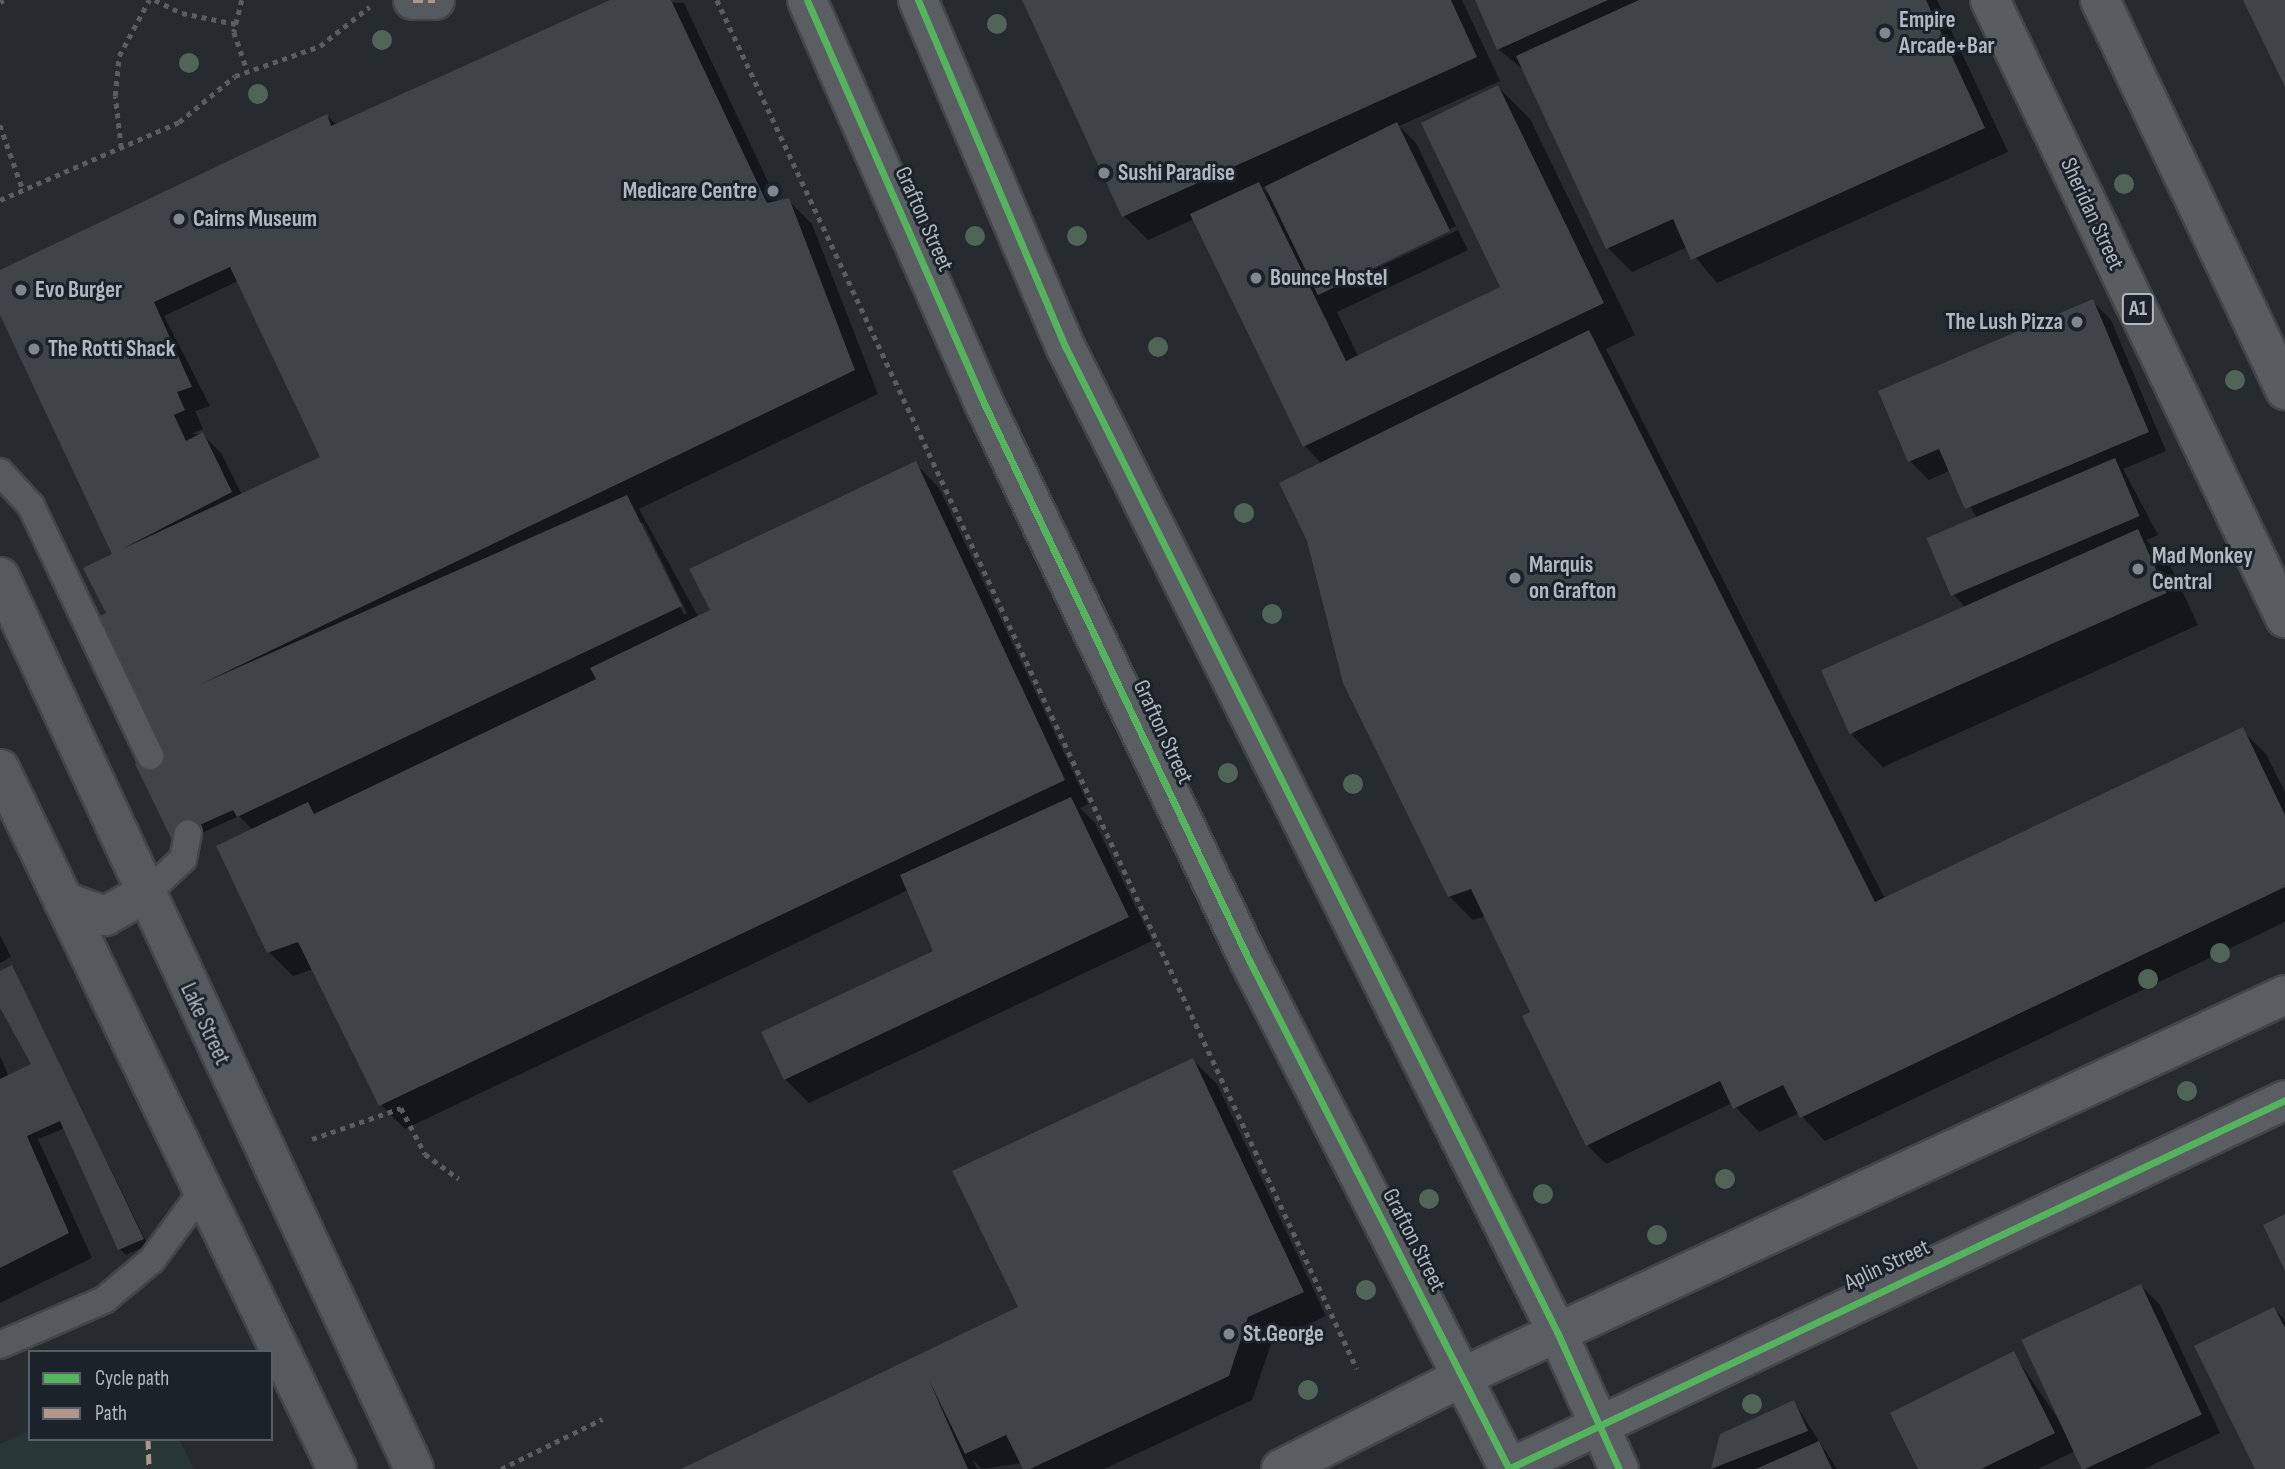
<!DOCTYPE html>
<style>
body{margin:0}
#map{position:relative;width:2285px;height:1469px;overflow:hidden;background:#262b30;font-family:"Sofia Sans Condensed",sans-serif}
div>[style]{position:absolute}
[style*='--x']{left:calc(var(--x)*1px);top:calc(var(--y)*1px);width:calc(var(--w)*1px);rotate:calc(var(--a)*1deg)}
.green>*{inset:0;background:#273736}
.shadow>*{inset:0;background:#0007}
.building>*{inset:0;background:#3f4448;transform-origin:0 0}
.path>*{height:4.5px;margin-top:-2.25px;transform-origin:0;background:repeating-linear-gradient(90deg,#595e62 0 5px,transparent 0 10px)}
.roads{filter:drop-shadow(2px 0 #424649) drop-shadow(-2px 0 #424649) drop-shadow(0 2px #424649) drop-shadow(0 -2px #424649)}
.lane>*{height:26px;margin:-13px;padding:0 13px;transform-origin:13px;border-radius:13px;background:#555a5f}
.street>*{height:38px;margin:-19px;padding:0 19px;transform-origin:19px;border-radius:19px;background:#555a5f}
.secondary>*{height:38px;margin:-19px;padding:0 19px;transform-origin:19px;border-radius:19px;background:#5a5d62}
.highway>*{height:38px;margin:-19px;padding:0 19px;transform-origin:19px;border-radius:19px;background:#5a5d5f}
.quiet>*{height:5px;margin-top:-2.5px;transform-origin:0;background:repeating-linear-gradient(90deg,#b2968c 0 10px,transparent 0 15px)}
.cycleway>*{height:7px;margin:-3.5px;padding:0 3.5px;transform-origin:3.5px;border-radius:3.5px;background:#56b35d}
.trees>*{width:20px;height:20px;margin:-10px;border-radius:50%;background:#506557}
.dots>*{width:19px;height:19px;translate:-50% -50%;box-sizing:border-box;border:4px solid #1b2229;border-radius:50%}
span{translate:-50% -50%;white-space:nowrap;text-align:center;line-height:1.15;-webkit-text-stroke:6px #1b2229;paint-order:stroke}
.shield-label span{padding:2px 5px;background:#1b2229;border:2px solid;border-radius:5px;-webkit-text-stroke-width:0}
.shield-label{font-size:21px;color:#b0b8c1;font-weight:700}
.poi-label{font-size:23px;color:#b0b8c1;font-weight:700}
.left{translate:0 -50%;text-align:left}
.right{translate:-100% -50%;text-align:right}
.street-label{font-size:23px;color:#b0b8c1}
.legend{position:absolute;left:28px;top:1350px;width:245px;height:91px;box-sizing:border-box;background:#1b2229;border:2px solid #575e66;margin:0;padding:9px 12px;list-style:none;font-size:21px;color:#b0b8c1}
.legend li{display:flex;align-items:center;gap:14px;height:35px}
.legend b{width:35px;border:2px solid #575e66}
</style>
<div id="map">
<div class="green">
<div style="clip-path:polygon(30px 1431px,30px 1439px,179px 1439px,194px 1469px,0 1469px,0 1444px)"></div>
</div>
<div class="shadow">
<div style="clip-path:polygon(evenodd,614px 0,684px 3px,778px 203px,788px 200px,812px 224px,878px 394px,639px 509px,699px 618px,915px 463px,939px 488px,1088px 804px,1080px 808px,1095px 823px,1152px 941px,809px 1103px,785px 1079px,936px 952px,908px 890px,405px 1129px,381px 1105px,314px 969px,293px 976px,269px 952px,253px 830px,239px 816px,179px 843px,137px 765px,160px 753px,109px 613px,116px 555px,0 312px,0 272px,327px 116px,337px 125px,614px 0,240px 280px,322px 458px,242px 495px,221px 453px,202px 434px,191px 434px,203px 429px,195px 411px,210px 406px,164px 316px,240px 280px,614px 0,639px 523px,643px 523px,687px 613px,684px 615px,639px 523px)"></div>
<div style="clip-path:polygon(evenodd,1024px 0,1462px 0,1500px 81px,1399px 126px,1416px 143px,1456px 226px,1326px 292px,1458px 230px,1468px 250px,1337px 312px,1358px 356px,1502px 288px,1498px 87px,1530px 119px,1635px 335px,1606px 349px,1885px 899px,2242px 730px,2266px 754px,2285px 792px,2285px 922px,1825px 1141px,1799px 1113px,1759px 1132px,1732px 1103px,1606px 1164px,1587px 1145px,1534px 1013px,1486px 916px,1473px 920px,1449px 896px,1322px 464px,1305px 446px,1194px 219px,1148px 240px,1124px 216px,1024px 0,1267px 186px,1272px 198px,1263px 188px,1267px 186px)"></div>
<div style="clip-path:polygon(1476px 0,1937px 0,2008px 152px,1717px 283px,1687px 247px,1632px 272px,1608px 248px,1525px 71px,1498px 49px)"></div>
<div style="clip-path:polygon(2092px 301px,2111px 320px,2166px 451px,2123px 469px,2158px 535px,2146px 540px,2169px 563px,2198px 625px,1883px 767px,1852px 735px,1966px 608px,1953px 594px,1977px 518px,1949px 471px,1929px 480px,1910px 461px)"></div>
<div style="clip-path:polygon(0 935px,11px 957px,0 963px)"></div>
<div style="clip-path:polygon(11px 967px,148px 1245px,126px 1255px,120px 1249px,65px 1128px,38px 1139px,92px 1258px,0 1303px,0 1056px,9px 1077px,33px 1065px,0 1004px,0 973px)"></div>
<div style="clip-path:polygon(1193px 1060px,1217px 1084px,1326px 1316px,1272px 1341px,1252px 1400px,1104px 1469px,1025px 1469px,1022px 1463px,982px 1469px,973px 1460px,977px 1469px,685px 1469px,1021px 1308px)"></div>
<div style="clip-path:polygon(2141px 1286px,2160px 1305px,2220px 1433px,2144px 1469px,2084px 1469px,2075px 1451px,2038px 1469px,1920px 1469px,2014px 1354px,2063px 1426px)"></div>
<div style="clip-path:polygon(2274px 1309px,2285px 1320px,2285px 1469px,2257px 1469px)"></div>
<div style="clip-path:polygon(1794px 1402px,1837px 1469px,1713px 1469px,1722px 1435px)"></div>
</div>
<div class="building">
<div style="clip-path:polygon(evenodd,610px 0,671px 0,767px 203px,789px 198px,855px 370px,201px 684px,627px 495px,682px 606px,237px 817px,233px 810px,171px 838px,135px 764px,158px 752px,95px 618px,106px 613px,83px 568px,112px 554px,0 315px,0 270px,327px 114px,331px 126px,610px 0,230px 267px,320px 457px,120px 550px,232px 492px,203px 432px,186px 441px,174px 415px,185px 410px,177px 392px,192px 387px,154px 302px,230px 267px)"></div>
<div style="clip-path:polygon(1022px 0,1451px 0,1477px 57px,1122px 217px)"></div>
<div style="clip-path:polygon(1475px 0,1608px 0,1497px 50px)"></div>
<div style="clip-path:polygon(1639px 0,1926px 0,1985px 128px,1691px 260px,1673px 219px,1606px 249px,1516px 56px)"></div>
<div style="clip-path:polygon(2243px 0,2285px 0,2285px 87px)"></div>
<div style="clip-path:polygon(1498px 85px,1604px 303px,1303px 447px,1190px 214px,1259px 182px,1346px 361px,1500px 287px,1421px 123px)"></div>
<div style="left:1397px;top:122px;width:121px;height:147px;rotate:64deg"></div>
<div style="clip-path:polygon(2093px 299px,2149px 432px,1965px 509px,1939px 449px,1908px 462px,1878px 391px)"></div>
<div style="clip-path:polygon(1589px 330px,1875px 902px,2243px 727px,2285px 815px,2285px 887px,1800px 1118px,1783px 1085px,1733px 1109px,1720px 1081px,1586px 1146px,1522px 1016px,1530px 1012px,1471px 889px,1448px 897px,1343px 683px,1307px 541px,1279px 483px)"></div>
<div style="left:2115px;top:458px;width:63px;height:205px;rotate:67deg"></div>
<div style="clip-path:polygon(916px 461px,1065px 780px,379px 1106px,298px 942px,267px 953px,216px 846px,308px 802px,314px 814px,596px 679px,590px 668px,710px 610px,689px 569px)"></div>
<div style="left:2138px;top:529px;width:70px;height:347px;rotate:66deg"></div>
<div style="clip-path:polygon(1071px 797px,1129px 917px,784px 1080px,761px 1032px,933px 951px,900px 875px)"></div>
<div style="clip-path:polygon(12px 965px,144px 1239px,118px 1250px,60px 1121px,27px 1136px,69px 1233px,0 1268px,0 1079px,31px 1064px,0 1008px,0 971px)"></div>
<div style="clip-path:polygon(1193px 1058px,1304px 1292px,1248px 1317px,1229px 1376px,1030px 1469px,1023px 1469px,1006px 1435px,965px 1454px,929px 1380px,968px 1469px,681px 1469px,1018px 1307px,952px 1171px)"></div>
<div style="clip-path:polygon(2285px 1214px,2285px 1271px,2263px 1225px)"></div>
<div style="left:2141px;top:1284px;width:144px;height:132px;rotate:65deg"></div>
<div style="clip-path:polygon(2274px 1307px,2285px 1328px,2285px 1469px,2255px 1469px,2194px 1346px)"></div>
<div style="clip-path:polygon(2014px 1351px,2055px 1433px,1981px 1469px,1918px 1469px,1890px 1413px)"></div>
<div style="clip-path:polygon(1794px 1400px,1808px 1431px,1711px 1469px,1720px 1434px)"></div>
<div style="clip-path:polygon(1819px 1441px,1832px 1469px,1756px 1469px)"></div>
</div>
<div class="path">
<div style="--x:155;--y:0;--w:30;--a:26"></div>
<div style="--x:182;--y:13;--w:55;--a:11.5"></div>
<div style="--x:242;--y:0;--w:33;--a:104"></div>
<div style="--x:234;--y:32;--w:40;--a:71.1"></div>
<div style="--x:717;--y:0;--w:1511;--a:64.94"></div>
<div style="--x:0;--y:2;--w:4;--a:-27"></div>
<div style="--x:0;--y:125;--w:69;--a:70.5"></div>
<div style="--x:121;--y:148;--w:52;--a:-96.6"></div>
<div style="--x:115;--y:96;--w:40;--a:-84.3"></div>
<div style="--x:119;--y:56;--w:64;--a:-61.8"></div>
<div style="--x:0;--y:200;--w:195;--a:-23.5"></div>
<div style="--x:179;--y:122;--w:72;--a:-39.4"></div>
<div style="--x:235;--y:76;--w:90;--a:-19.4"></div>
<div style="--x:320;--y:46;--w:63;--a:-38.5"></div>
<div style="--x:312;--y:1139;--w:94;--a:-19.2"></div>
<div style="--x:401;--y:1108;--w:52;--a:62.4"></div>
<div style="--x:425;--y:1154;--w:42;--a:36.3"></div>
<div style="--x:501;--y:1469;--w:113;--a:-26.3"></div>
</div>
<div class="roads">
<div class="lane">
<div style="--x:0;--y:472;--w:46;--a:47.6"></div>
<div style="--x:31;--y:506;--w:277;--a:64.5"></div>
<div style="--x:148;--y:892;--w:48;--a:-43.3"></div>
<div style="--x:183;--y:859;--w:26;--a:-79"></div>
<div style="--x:0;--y:1345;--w:113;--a:-23.4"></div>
<div style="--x:104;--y:1300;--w:62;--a:-39.8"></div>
<div style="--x:152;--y:1260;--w:88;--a:-53.8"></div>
</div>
<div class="street">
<div style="--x:413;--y:0;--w:22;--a:0"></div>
<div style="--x:0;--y:577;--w:983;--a:65.1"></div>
<div style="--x:0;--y:769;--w:777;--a:64.29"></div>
<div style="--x:63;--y:901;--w:45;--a:19.7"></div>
<div style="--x:105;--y:916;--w:49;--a:-29.2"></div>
</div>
<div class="secondary">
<div style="--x:807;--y:0;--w:436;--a:66.3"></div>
<div style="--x:982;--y:399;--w:621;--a:64.55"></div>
<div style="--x:1249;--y:960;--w:572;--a:62.94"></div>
<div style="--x:918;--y:0;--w:378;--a:67"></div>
<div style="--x:1066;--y:348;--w:1102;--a:63.48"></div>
<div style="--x:1558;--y:1334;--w:148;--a:65.7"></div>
<div style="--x:1281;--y:1469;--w:205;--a:-26.9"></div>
<div style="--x:1464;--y:1376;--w:905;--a:-24.89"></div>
<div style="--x:1508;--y:1469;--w:860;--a:-25.4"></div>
</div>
<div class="highway">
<div style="--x:1990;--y:0;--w:685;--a:64.48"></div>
<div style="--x:2100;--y:0;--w:432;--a:64.6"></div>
</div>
</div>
<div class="quiet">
<div style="--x:413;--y:0;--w:22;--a:0"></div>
<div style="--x:148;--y:1439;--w:30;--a:88"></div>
</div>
<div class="cycleway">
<div style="--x:807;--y:0;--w:436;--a:66.3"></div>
<div style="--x:982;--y:399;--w:621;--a:64.55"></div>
<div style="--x:1249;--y:960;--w:572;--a:62.94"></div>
<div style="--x:918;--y:0;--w:378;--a:67"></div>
<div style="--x:1066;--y:348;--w:1102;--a:63.48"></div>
<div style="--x:1558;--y:1334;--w:148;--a:65.7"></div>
<div style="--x:1508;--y:1469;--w:860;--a:-25.4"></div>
</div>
<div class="trees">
<div style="left:997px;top:24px"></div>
<div style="left:382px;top:40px"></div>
<div style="left:189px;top:63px"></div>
<div style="left:258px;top:94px"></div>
<div style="left:2124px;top:184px"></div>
<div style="left:975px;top:236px"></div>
<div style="left:1077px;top:236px"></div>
<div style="left:1158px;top:347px"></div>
<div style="left:2235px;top:380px"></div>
<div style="left:1244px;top:513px"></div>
<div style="left:1272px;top:614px"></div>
<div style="left:1228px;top:773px"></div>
<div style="left:1353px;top:784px"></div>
<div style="left:2220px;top:953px"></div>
<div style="left:2148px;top:979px"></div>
<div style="left:2187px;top:1091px"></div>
<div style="left:1725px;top:1179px"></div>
<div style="left:1543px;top:1194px"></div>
<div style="left:1429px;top:1199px"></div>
<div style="left:1657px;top:1235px"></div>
<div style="left:1366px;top:1290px"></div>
<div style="left:1308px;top:1390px"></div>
<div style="left:1752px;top:1404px"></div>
</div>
<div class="dots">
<div style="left:1885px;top:33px;background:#80878e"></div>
<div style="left:1104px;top:173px;background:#80878e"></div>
<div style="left:773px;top:191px;background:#80878e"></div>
<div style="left:179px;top:219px;background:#80878e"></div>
<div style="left:1256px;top:278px;background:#80878e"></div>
<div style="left:21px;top:290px;background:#80878e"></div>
<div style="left:2077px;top:322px;background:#80878e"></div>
<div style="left:34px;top:349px;background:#80878e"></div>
<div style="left:2138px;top:569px;background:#80878e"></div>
<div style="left:1515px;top:578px;background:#80878e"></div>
<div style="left:1229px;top:1334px;background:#80878e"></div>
</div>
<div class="shield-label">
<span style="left:2138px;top:309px">A1</span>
</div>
<div class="poi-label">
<span class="left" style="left:1899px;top:33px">Empire<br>Arcade+Bar</span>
<span class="left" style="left:1118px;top:173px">Sushi Paradise</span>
<span class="right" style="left:757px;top:191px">Medicare Centre</span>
<span class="left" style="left:193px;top:219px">Cairns Museum</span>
<span class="left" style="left:1270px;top:278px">Bounce Hostel</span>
<span class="left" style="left:35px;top:290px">Evo Burger</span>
<span class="right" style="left:2063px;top:322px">The Lush Pizza</span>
<span class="left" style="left:48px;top:349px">The Rotti Shack</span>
<span class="left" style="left:2152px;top:569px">Mad Monkey<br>Central</span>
<span class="left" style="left:1529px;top:578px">Marquis<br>on Grafton</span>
<span class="left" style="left:1243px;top:1334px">St.George</span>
</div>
<div class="street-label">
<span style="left:2092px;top:214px;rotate:65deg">Sheridan Street</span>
<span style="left:924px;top:219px;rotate:66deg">Grafton Street</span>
<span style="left:1163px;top:732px;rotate:65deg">Grafton Street</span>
<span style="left:205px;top:1024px;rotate:65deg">Lake Street</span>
<span style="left:1414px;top:1240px;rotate:63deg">Grafton Street</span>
<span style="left:1887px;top:1265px;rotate:-25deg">Aplin Street</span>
</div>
<ul class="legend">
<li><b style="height:9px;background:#56b35d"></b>Cycle path</li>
<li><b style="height:9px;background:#b2968c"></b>Path</li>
</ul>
</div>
